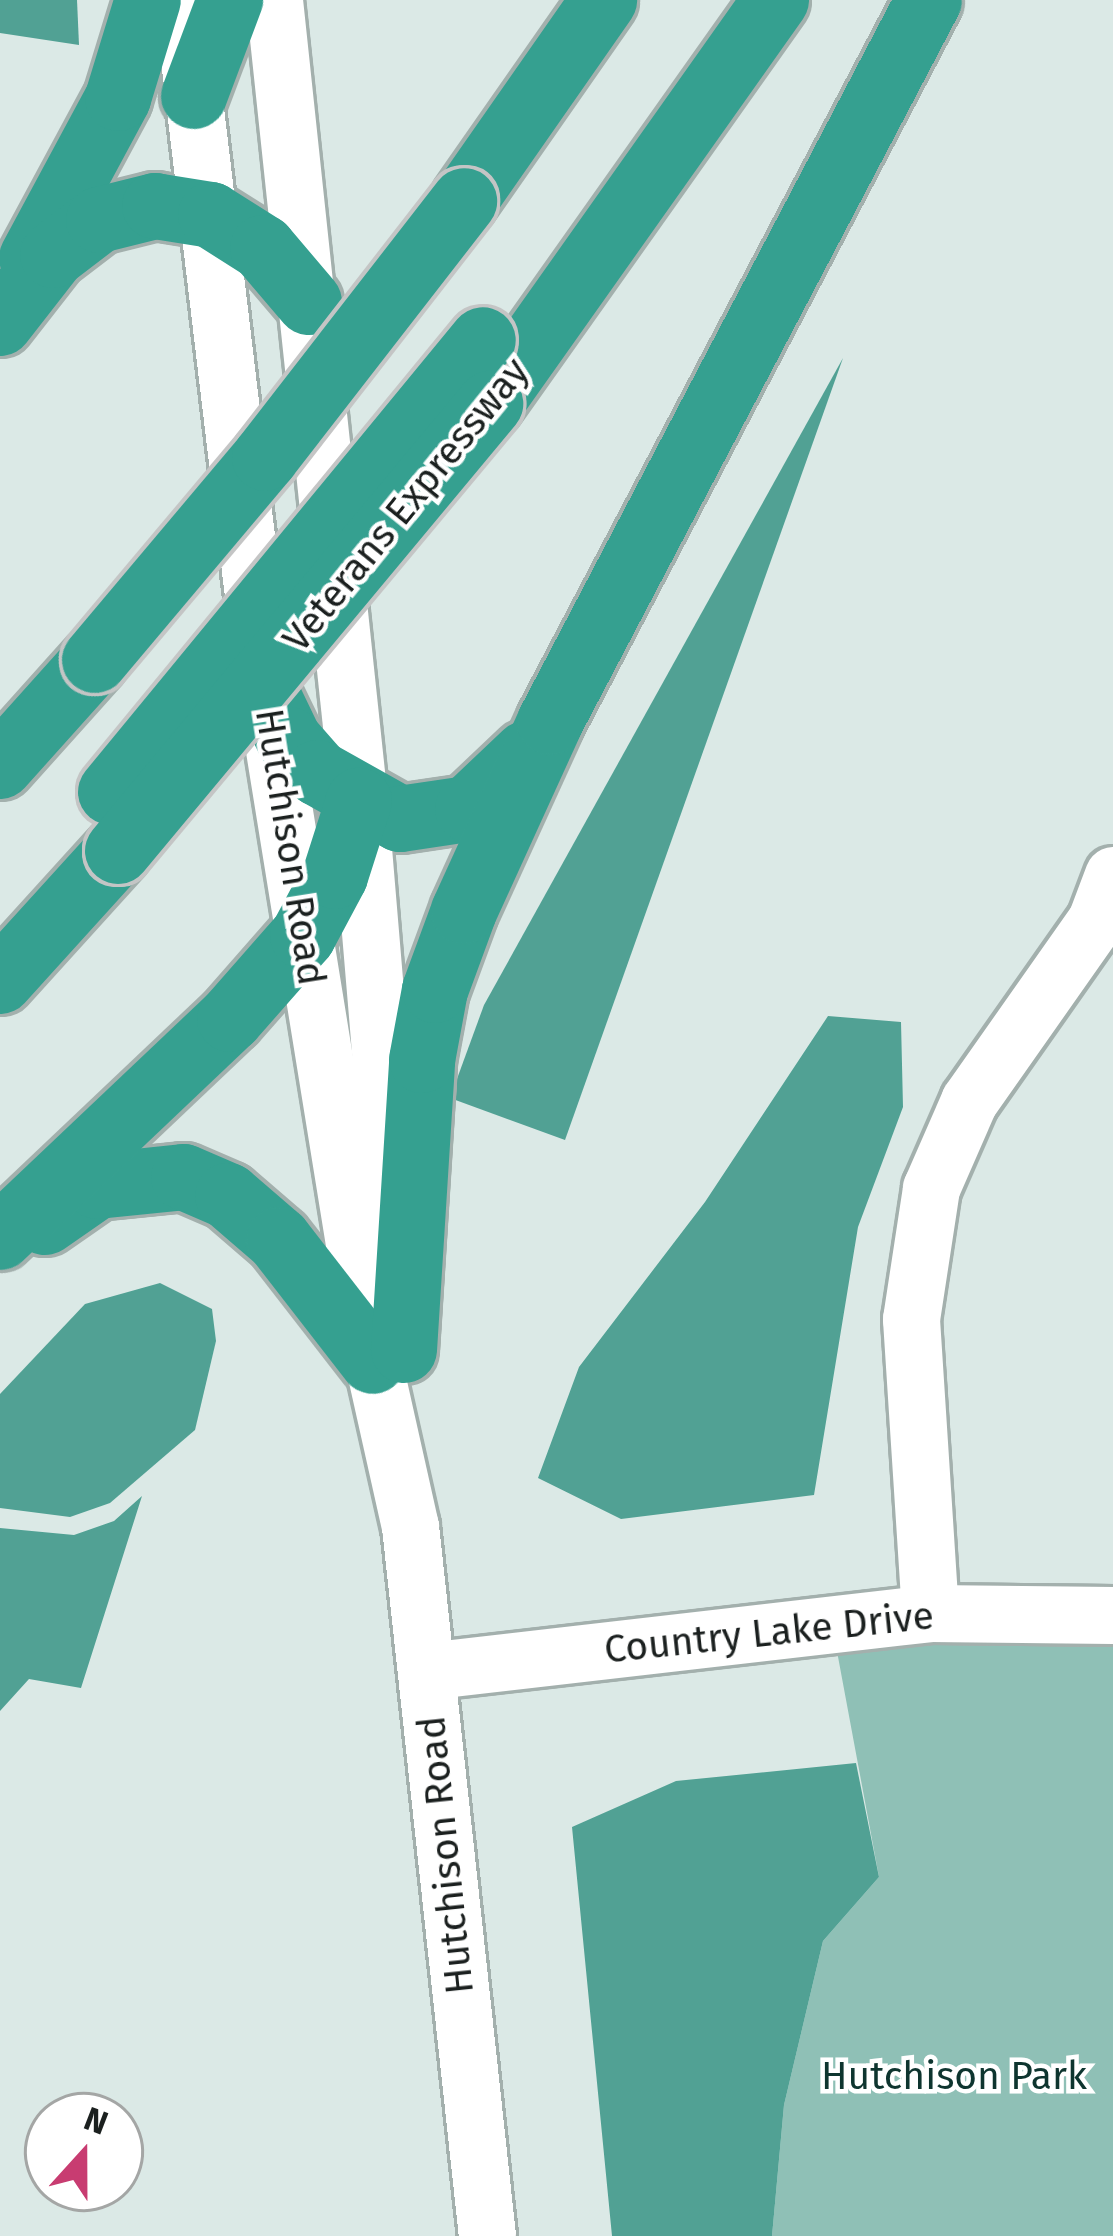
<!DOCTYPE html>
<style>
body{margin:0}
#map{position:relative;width:1113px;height:2236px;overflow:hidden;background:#dbe9e6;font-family:"Fira Sans",sans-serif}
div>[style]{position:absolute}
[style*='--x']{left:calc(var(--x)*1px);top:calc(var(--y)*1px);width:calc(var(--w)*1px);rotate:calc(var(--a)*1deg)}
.green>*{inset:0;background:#8fc0b6}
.water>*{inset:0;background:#51a194}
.roads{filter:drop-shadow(3px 0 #a3b0ad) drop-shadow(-3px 0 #a3b0ad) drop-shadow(0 3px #a3b0ad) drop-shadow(0 -3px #a3b0ad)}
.minor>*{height:57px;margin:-28.5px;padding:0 28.5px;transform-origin:28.5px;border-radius:28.5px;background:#fff}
.highway>*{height:66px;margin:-33px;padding:0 33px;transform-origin:33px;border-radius:33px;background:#35a090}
.bridges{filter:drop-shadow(3px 0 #c4c5c5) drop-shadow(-3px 0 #c4c5c5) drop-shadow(0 3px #c4c5c5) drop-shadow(0 -3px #c4c5c5)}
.highway-bridge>*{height:66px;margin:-33px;padding:0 33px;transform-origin:33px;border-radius:33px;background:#35a090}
span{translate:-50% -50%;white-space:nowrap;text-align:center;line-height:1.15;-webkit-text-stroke:9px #fff;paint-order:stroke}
.street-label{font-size:39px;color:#1b201f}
.park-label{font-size:39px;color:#0e352f}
.north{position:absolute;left:24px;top:2092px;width:120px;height:120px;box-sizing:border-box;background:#fff;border:3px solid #a4a6a5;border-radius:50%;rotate:21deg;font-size:33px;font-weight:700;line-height:48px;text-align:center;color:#1b201f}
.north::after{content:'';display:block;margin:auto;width:42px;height:54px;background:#c83c71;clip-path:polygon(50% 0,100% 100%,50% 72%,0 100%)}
</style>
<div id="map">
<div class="green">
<div style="clip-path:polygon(1092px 1642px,1113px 1646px,1113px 2236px,772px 2236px,784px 2105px,823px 1941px,879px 1877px,836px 1646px)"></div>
</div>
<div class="water">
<div style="clip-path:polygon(0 0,77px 0,79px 45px,0 33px)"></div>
<div style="clip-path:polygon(843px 358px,565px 1140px,450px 1098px,484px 1005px)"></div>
<div style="clip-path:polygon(828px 1016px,901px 1022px,903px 1107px,858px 1227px,814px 1495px,621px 1519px,538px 1478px,579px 1367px,705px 1202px)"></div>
<div style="clip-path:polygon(160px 1283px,212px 1309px,216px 1341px,195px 1430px,110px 1503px,70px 1517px,0 1508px,0 1394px,85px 1304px)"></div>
<div style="clip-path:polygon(142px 1496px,81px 1688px,29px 1679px,0 1711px,0 1528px,74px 1535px,114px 1521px)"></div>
<div style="clip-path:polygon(856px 1763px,879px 1877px,823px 1941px,784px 2105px,772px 2236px,612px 2236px,572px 1827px,676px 1781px)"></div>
</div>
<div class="roads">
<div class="minor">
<div style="--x:182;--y:0;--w:693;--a:83.2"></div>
<div style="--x:264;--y:688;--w:682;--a:80.8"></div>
<div style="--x:373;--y:1361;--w:169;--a:77.4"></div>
<div style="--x:410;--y:1526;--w:714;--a:83.81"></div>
<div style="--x:274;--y:0;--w:805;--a:83.94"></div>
<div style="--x:359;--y:801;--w:407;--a:85.2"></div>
<div style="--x:930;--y:1613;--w:295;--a:-93.7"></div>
<div style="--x:911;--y:1319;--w:133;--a:-81.3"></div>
<div style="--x:931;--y:1188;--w:95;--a:-66.4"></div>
<div style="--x:969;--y:1101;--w:221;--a:-54.9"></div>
<div style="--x:1096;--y:920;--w:48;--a:-69.3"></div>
<div style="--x:426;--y:1671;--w:507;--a:-6.56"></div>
<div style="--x:930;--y:1613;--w:183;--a:0.6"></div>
</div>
<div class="highway">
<div style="--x:194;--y:96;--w:103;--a:-69.4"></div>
<div style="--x:464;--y:201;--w:245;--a:-55.1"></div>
<div style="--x:32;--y:258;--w:182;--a:-61.7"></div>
<div style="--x:118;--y:98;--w:102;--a:-73"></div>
<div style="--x:0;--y:323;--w:86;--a:-52.1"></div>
<div style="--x:53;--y:255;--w:58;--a:-37.3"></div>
<div style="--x:99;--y:220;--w:58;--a:-14"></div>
<div style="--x:155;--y:206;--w:57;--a:9.1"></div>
<div style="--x:211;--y:215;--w:62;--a:32.4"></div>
<div style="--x:263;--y:248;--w:71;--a:49.6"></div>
<div style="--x:490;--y:404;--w:495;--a:-54.7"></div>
<div style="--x:264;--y:688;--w:58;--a:64.3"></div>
<div style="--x:289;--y:740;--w:44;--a:48.7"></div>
<div style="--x:318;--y:773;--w:94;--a:29.3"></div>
<div style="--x:400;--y:819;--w:69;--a:-8.4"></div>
<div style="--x:468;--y:809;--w:80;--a:-43.5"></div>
<div style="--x:0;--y:766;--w:142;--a:-48.1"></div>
<div style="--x:0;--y:981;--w:176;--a:-47.8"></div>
<div style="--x:45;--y:1222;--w:63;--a:-34.7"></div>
<div style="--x:97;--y:1186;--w:87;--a:-5.9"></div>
<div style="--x:184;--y:1177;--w:48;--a:23.4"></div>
<div style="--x:228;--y:1196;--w:67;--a:40.8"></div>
<div style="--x:279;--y:1240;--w:153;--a:52.2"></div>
<div style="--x:0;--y:1237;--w:317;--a:-43.5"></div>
<div style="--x:230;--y:1019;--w:111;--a:-48.7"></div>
<div style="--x:303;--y:936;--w:68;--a:-61.9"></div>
<div style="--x:335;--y:876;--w:79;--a:-72.3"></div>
<div style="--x:404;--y:1350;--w:291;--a:-86.4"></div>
<div style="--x:422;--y:1060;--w:71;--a:-79.5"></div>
<div style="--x:435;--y:990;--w:84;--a:-69.8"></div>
<div style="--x:464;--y:911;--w:208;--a:-65.5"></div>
<div style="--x:550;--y:722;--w:815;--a:-62.3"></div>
</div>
</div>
<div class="bridges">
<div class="highway-bridge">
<div style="--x:95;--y:660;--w:264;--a:-49.9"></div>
<div style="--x:265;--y:458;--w:325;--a:-52.2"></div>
<div style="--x:111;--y:792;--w:585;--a:-50.55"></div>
<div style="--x:118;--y:851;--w:582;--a:-50.23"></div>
</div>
</div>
<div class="street-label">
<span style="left:406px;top:505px;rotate:-51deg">Veterans Expressway</span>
<span style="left:290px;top:847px;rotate:81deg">Hutchison Road</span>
<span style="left:769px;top:1633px;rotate:-6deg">Country Lake Drive</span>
<span style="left:446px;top:1855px;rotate:-96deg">Hutchison Road</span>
</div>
<div class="park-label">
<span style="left:954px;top:2076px">Hutchison Park</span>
</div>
<div class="north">N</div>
</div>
